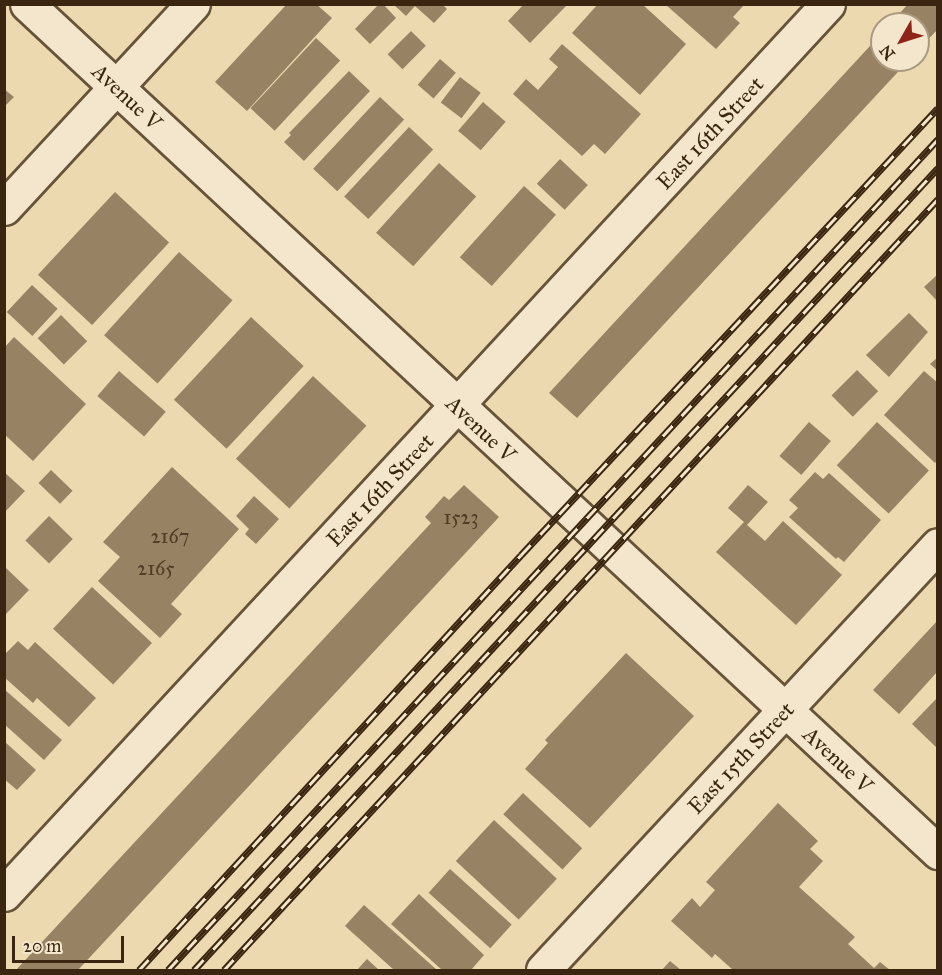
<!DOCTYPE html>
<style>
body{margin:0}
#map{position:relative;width:942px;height:975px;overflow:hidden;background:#ecd9b0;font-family:"IM FELL Great Primer",serif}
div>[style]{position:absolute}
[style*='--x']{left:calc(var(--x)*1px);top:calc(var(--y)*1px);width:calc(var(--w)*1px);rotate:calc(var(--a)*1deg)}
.building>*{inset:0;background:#978363;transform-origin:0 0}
.roads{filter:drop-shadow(2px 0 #665338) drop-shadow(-2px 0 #665338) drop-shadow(0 2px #665338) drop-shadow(0 -2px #665338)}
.street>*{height:33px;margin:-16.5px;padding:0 16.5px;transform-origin:16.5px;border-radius:16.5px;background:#f3e6cc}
.rail>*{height:7px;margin-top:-3.5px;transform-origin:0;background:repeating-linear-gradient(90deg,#f3e6cc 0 14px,#3a2610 0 28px);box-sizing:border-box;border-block:2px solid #3a2610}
span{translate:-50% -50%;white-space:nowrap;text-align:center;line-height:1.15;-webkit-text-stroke:4.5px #f3e6cc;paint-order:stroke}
.number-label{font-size:20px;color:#513d25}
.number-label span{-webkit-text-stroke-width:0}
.street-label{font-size:22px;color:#3a2610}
.frame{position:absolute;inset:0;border:6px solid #3a2610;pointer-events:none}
.north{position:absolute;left:870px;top:12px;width:60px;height:60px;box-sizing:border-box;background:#f3e6cc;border:2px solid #a99981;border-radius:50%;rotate:231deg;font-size:16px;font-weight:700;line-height:24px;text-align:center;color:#3a2610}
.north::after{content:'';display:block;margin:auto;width:21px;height:27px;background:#8f2418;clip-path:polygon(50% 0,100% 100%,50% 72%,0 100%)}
.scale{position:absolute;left:12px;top:936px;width:112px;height:27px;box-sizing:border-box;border:3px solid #3a2610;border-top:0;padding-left:8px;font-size:18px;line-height:21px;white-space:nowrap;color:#3a2610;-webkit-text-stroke:4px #f3e6cc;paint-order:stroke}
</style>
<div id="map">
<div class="building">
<div style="clip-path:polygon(287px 4px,316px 4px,332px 18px,247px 111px,215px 82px)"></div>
<div style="clip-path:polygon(379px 4px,383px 4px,396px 18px,370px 44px,355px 29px)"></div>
<div style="clip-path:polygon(393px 4px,442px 4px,447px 9px,434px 23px,415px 6px,406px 16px)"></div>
<div style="clip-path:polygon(524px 4px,568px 4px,530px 43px,508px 21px)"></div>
<div style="clip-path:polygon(598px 4px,642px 4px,686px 44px,640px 95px,572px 33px)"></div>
<div style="clip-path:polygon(908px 4px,938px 4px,938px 29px,918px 50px,918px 24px,890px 24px)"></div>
<div style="clip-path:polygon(666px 5px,744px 5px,733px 17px,740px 23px,716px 49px)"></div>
<div style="left:411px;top:31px;width:21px;height:33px;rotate:45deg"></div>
<div style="clip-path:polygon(882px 33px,882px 60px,909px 60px,577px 418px,549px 393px)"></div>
<div style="left:316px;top:38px;width:33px;height:96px;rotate:43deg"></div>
<div style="clip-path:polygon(562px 44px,641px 114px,605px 154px,594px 144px,582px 156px,513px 94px,526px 79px,538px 90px,558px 67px,549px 59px)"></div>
<div style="left:440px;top:59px;width:21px;height:34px;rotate:41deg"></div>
<div style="clip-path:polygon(349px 71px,370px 91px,304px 161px,284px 142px,291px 135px,289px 133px)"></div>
<div style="left:460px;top:77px;width:26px;height:32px;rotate:37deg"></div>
<div style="clip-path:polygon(4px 89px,14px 97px,4px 107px)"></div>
<div style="left:380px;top:97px;width:33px;height:98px;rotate:43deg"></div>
<div style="left:483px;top:102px;width:30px;height:38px;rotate:41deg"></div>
<div style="left:409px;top:127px;width:33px;height:95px;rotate:43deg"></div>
<div style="left:560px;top:159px;width:38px;height:34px;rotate:43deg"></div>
<div style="left:439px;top:163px;width:50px;height:94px;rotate:42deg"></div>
<div style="left:524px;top:186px;width:43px;height:96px;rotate:42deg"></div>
<div style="left:115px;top:192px;width:74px;height:113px;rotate:43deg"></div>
<div style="left:179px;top:252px;width:72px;height:112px;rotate:42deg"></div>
<div style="clip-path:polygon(938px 274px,938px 302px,924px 287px)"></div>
<div style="left:32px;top:285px;width:35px;height:37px;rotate:43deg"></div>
<div style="clip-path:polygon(909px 313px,928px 332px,889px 377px,866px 355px)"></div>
<div style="left:61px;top:315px;width:37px;height:33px;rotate:45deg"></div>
<div style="left:251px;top:317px;width:72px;height:113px;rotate:43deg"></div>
<div style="clip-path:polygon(14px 337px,86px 404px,33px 461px,4px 434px,4px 348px)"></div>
<div style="clip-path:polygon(938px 357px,938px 371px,930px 364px)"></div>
<div style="left:857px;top:370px;width:30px;height:36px;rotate:45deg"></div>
<div style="left:119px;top:371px;width:62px;height:33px;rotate:41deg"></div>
<div style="clip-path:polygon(924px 371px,938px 383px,938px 460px,935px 463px,884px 415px)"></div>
<div style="left:313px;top:376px;width:73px;height:113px;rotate:43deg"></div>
<div style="left:809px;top:422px;width:29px;height:45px;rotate:41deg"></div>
<div style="left:877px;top:422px;width:71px;height:59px;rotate:43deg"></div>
<div style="clip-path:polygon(172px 467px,239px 529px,171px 604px,182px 614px,160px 638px,98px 581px,120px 557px,103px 542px)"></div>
<div style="left:51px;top:470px;width:30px;height:18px;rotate:44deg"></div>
<div style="clip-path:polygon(4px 472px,25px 491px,4px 513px)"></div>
<div style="clip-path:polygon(815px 472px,823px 479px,829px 473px,881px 520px,844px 562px,838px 557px,836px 559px,789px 517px,798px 508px,789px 500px)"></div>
<div style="clip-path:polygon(464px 485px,499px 517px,78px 970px,16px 970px,431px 523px,425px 517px,444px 496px,449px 500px)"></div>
<div style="clip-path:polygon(748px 485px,768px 502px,747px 525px,765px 541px,783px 521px,842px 575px,796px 625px,716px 552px,744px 522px,728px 508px)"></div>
<div style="clip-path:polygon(254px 496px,279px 519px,256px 544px,245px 534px,249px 529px,236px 516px)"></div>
<div style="left:49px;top:516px;width:33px;height:34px;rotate:44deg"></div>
<div style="clip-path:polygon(6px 568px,29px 590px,4px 616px,4px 569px)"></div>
<div style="left:92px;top:587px;width:82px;height:57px;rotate:43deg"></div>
<div style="clip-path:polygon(938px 620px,938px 671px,899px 714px,873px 690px)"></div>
<div style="clip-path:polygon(18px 641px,28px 650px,35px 642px,96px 698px,69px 727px,37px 698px,33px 703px,4px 677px,4px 655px)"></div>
<div style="clip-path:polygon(626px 653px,694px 716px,590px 828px,525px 769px,548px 743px,545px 740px)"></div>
<div style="clip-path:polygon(4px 689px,62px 740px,44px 760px,4px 724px)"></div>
<div style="clip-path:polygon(938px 697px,938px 749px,912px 724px)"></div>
<div style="clip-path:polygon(4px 741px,36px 770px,17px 790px,4px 779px)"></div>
<div style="left:523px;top:793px;width:81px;height:29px;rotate:43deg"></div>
<div style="clip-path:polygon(778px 803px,818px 841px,810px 849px,823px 861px,799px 887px,855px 937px,848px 944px,874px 968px,880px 962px,890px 970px,733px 970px,715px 954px,712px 958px,671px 921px,692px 898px,700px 907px,715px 890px,706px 882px)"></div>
<div style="left:494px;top:820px;width:86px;height:56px;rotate:43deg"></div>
<div style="left:450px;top:869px;width:83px;height:32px;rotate:42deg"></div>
<div style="clip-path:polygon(419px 894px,484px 955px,471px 970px,442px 970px,391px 924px)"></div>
<div style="clip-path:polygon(364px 905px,437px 970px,394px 970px,345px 926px)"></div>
<div style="clip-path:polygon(367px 959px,379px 970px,357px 970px)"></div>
<div style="clip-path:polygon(670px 961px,681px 970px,662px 970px)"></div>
</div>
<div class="roads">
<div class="street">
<div style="--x:27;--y:4;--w:1245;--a:42.95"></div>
<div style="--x:4;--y:208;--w:278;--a:-47.2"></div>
<div style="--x:4;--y:894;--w:1213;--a:-47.21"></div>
<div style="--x:543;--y:970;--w:580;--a:-47.1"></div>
</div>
</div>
<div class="rail">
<div style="--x:139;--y:970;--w:564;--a:-47.37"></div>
<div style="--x:521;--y:555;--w:611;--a:-46.99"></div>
<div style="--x:168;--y:970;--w:1133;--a:-47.18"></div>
<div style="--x:194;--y:970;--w:1094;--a:-47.15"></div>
<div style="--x:224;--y:970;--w:1051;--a:-47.2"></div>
</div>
<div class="number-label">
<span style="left:461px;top:517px">1523</span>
<span style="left:170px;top:536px">2167</span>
<span style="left:156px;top:568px">2165</span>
</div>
<div class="street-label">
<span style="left:127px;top:97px;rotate:43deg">Avenue V</span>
<span style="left:710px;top:133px;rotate:-47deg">East 16th Street</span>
<span style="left:481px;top:429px;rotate:43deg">Avenue V</span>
<span style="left:380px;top:490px;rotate:-47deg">East 16th Street</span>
<span style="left:741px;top:758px;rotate:-47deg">East 15th Street</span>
<span style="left:838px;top:760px;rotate:43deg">Avenue V</span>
</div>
<div class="frame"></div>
<div class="north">N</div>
<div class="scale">20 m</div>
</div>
